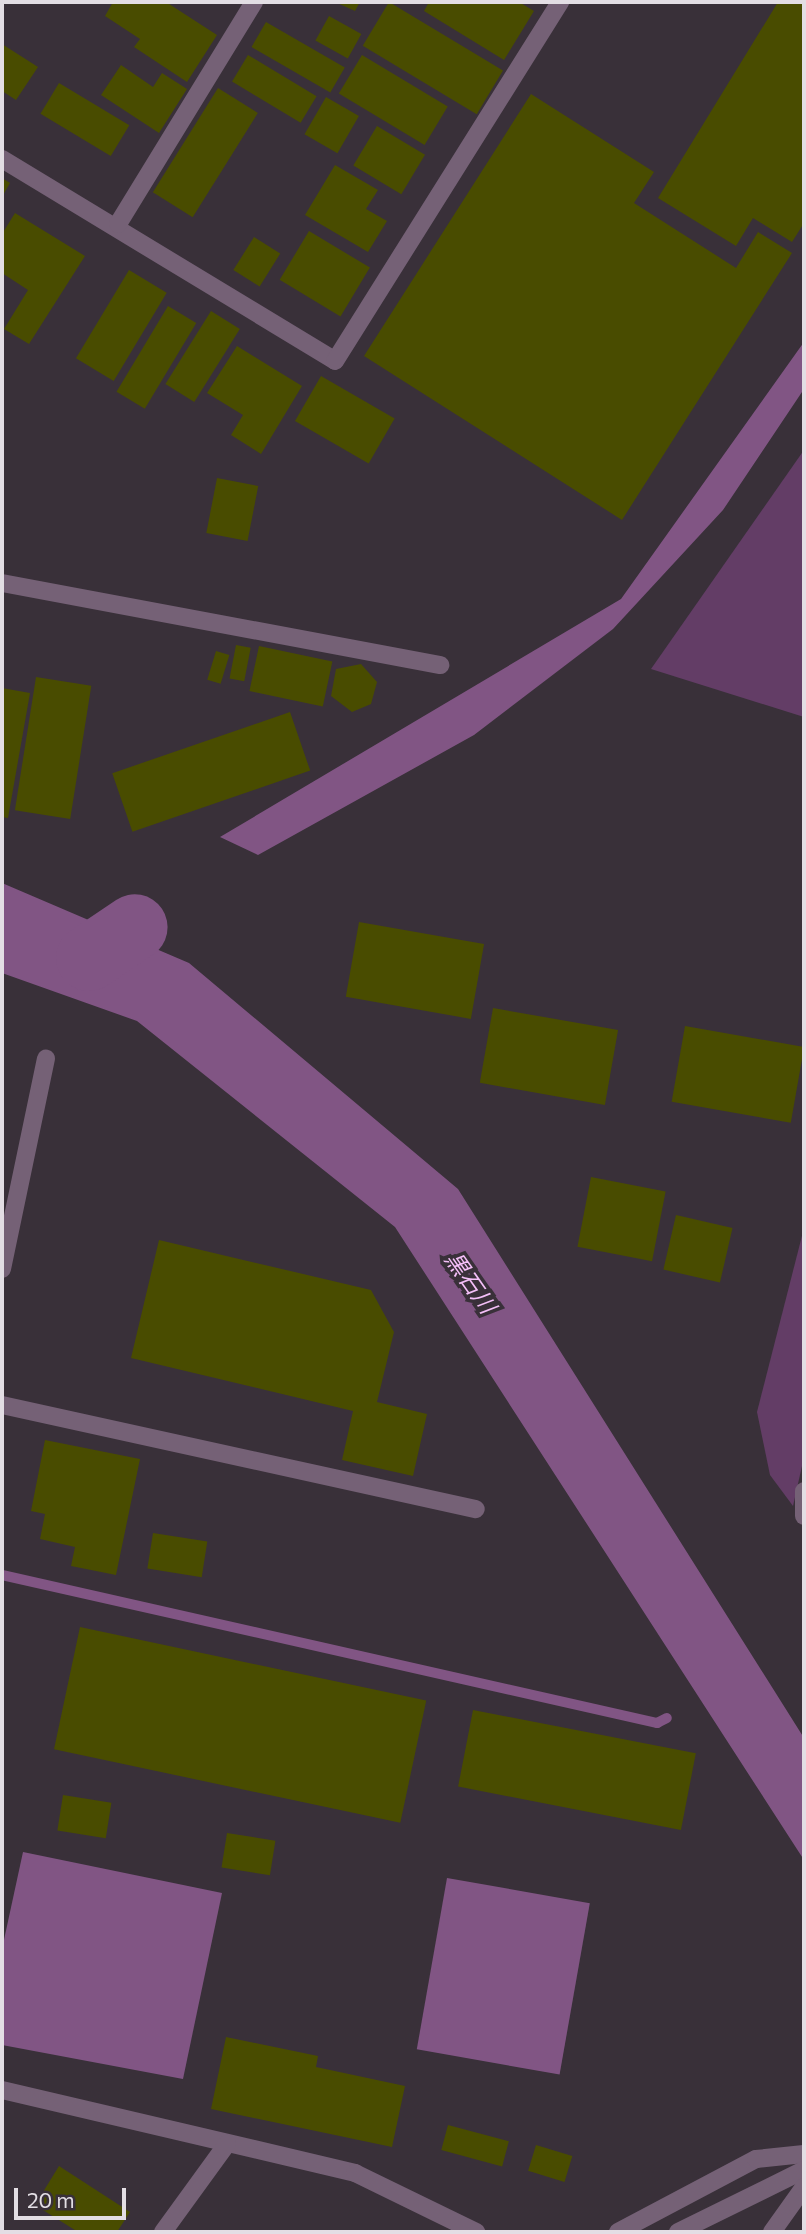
<!DOCTYPE html>
<meta charset="utf-8">
<style>
body{margin:0}
#map{position:relative;width:806px;height:2234px;overflow:hidden;background:#393039;font-family:Commissioner,"Noto Sans JP",sans-serif}
div>[style]{position:absolute}
[style*='--x']{left:calc(var(--x)*1px);top:calc(var(--y)*1px);width:calc(var(--w)*1px);rotate:calc(var(--a)*1deg)}
.green>*{inset:0;background:#633d66}
.water>*{inset:0;background:#815584;transform-origin:0 0}
.stream>*{height:10px;margin:-5px;padding:0 5px;transform-origin:5px;border-radius:5px;background:#815584}
.river>*{height:66px;margin:-33px;padding:0 33px;transform-origin:33px;border-radius:33px;background:#815584}
.building>*{inset:0;background:#494c00;transform-origin:0 0}
.minor>*{height:18px;margin:-9px;padding:0 9px;transform-origin:9px;border-radius:9px;background:#756176}
span{translate:-50% -50%;white-space:nowrap;text-align:center;line-height:1.15;-webkit-text-stroke:7px #393039;paint-order:stroke}
.water-label{font-size:23px;color:#f4bff8;font-style:italic}
.frame{position:absolute;inset:0;border:4px solid #e3dee4;pointer-events:none}
.scale{position:absolute;left:14px;top:2188px;width:112px;height:32px;box-sizing:border-box;border:4px solid #e3dee4;border-top:0;padding-left:9px;font-size:21px;line-height:24px;white-space:nowrap;color:#e3dee4;-webkit-text-stroke:5px #393039;paint-order:stroke}
</style>
<div id="map">
<div class="green">
<div style="clip-path:polygon(804px 450px,804px 717px,651px 669px)"></div>
<div style="clip-path:polygon(804px 1228px,804px 1457px,793px 1506px,770px 1475px,757px 1412px)"></div>
</div>
<div class="water">
<div style="clip-path:polygon(804px 342px,804px 389px,723px 510px,613px 629px,474px 735px,258px 855px,220px 837px,621px 599px)"></div>
<div style="clip-path:polygon(2px 883px,189px 963px,458px 1189px,804px 1738px,804px 1860px,395px 1227px,137px 1021px,2px 973px)"></div>
<div style="clip-path:polygon(23px 1852px,222px 1893px,183px 2079px,2px 2045px,2px 1949px)"></div>
<div style="left:447px;top:1878px;width:145px;height:174px;rotate:10deg"></div>
</div>
<div class="stream">
<div style="--x:2;--y:1575;--w:672;--a:12.73"></div>
<div style="--x:657;--y:1723;--w:11;--a:-27"></div>
</div>
<div class="river">
<div style="--x:89;--y:958;--w:55;--a:-34"></div>
</div>
<div class="building">
<div style="clip-path:polygon(113px 2px,166px 2px,217px 35px,187px 82px,134px 47px,140px 39px,105px 16px)"></div>
<div style="clip-path:polygon(335px 2px,360px 2px,355px 11px)"></div>
<div style="left:389px;top:2px;width:133px;height:51px;rotate:31deg"></div>
<div style="clip-path:polygon(429px 2px,519px 2px,534px 11px,504px 60px,424px 11px)"></div>
<div style="clip-path:polygon(778px 2px,804px 2px,804px 223px,792px 242px,753px 218px,736px 246px,658px 198px)"></div>
<div style="left:329px;top:16px;width:37px;height:28px;rotate:29deg"></div>
<div style="left:266px;top:22px;width:91px;height:29px;rotate:30deg"></div>
<div style="clip-path:polygon(2px 44px,38px 67px,16px 100px,2px 91px)"></div>
<div style="left:248px;top:55px;width:80px;height:31px;rotate:31deg"></div>
<div style="left:362px;top:55px;width:100px;height:45px;rotate:31deg"></div>
<div style="clip-path:polygon(121px 65px,153px 87px,162px 73px,187px 89px,159px 133px,101px 95px)"></div>
<div style="left:59px;top:83px;width:82px;height:36px;rotate:31deg"></div>
<div style="left:218px;top:88px;width:47px;height:123px;rotate:32deg"></div>
<div style="clip-path:polygon(531px 94px,654px 172px,634px 203px,736px 268px,758px 232px,792px 253px,622px 520px,364px 356px)"></div>
<div style="left:326px;top:97px;width:38px;height:43px;rotate:30deg"></div>
<div style="left:377px;top:126px;width:56px;height:46px;rotate:31deg"></div>
<div style="clip-path:polygon(335px 165px,378px 190px,366px 209px,387px 221px,368px 252px,305px 215px)"></div>
<div style="clip-path:polygon(2px 178px,10px 183px,2px 197px)"></div>
<div style="clip-path:polygon(15px 213px,85px 256px,29px 344px,4px 329px,28px 290px,2px 273px,2px 234px)"></div>
<div style="left:309px;top:231px;width:71px;height:57px;rotate:31deg"></div>
<div style="left:254px;top:237px;width:31px;height:39px;rotate:32deg"></div>
<div style="left:129px;top:270px;width:44px;height:103px;rotate:31deg"></div>
<div style="left:168px;top:306px;width:33px;height:100px;rotate:31deg"></div>
<div style="left:211px;top:311px;width:34px;height:86px;rotate:32deg"></div>
<div style="clip-path:polygon(237px 346px,302px 386px,261px 454px,231px 435px,243px 415px,207px 393px)"></div>
<div style="left:321px;top:376px;width:85px;height:52px;rotate:30deg"></div>
<div style="left:217px;top:478px;width:42px;height:56px;rotate:11deg"></div>
<div style="left:236px;top:645px;width:15px;height:34px;rotate:11deg"></div>
<div style="left:259px;top:646px;width:75px;height:46px;rotate:12deg"></div>
<div style="left:216px;top:651px;width:14px;height:30px;rotate:17deg"></div>
<div style="clip-path:polygon(361px 664px,377px 682px,371px 704px,352px 712px,331px 696px,336px 669px)"></div>
<div style="left:36px;top:677px;width:56px;height:135px;rotate:9deg"></div>
<div style="clip-path:polygon(2px 688px,30px 693px,8px 818px,2px 817px)"></div>
<div style="left:290px;top:712px;width:62px;height:188px;rotate:71deg"></div>
<div style="left:359px;top:922px;width:127px;height:76px;rotate:10deg"></div>
<div style="left:493px;top:1008px;width:127px;height:76px;rotate:10deg"></div>
<div style="left:685px;top:1026px;width:121px;height:77px;rotate:10deg"></div>
<div style="left:591px;top:1177px;width:76px;height:71px;rotate:11deg"></div>
<div style="left:676px;top:1215px;width:58px;height:56px;rotate:13deg"></div>
<div style="clip-path:polygon(159px 1240px,371px 1290px,394px 1332px,377px 1402px,427px 1414px,413px 1476px,342px 1460px,353px 1411px,131px 1358px)"></div>
<div style="clip-path:polygon(45px 1440px,140px 1459px,116px 1575px,71px 1566px,75px 1547px,40px 1539px,45px 1514px,31px 1511px)"></div>
<div style="left:153px;top:1533px;width:55px;height:36px;rotate:9deg"></div>
<div style="left:80px;top:1627px;width:354px;height:125px;rotate:12deg"></div>
<div style="left:473px;top:1710px;width:227px;height:78px;rotate:11deg"></div>
<div style="left:63px;top:1795px;width:49px;height:36px;rotate:9deg"></div>
<div style="left:227px;top:1833px;width:49px;height:35px;rotate:9deg"></div>
<div style="clip-path:polygon(226px 2037px,318px 2056px,316px 2067px,405px 2086px,392px 2147px,211px 2109px)"></div>
<div style="left:448px;top:2125px;width:63px;height:26px;rotate:15deg"></div>
<div style="left:536px;top:2145px;width:38px;height:27px;rotate:17deg"></div>
<div style="clip-path:polygon(59px 2166px,130px 2212px,117px 2232px,78px 2232px,35px 2205px)"></div>
</div>
<div class="minor">
<div style="--x:2;--y:159;--w:389;--a:31.2"></div>
<div style="--x:335;--y:361;--w:424;--a:-57.9"></div>
<div style="--x:118;--y:224;--w:260;--a:-58.5"></div>
<div style="--x:2;--y:583;--w:446;--a:10.6"></div>
<div style="--x:2;--y:1269;--w:215;--a:-78.2"></div>
<div style="--x:2;--y:1405;--w:485;--a:12.4"></div>
<div style="--x:804;--y:1491;--w:25;--a:90"></div>
<div style="--x:2;--y:2090;--w:363;--a:13.2"></div>
<div style="--x:355;--y:2173;--w:135;--a:26"></div>
<div style="--x:163;--y:2232;--w:109;--a:-54"></div>
<div style="--x:618;--y:2232;--w:156;--a:-27.9"></div>
<div style="--x:756;--y:2159;--w:48;--a:-5.9"></div>
<div style="--x:678;--y:2232;--w:140;--a:-26.2"></div>
<div style="--x:772;--y:2232;--w:55;--a:-54.6"></div>
</div>
<div class="water-label">
<span style="left:471px;top:1282px;rotate:55deg">黒石川</span>
</div>
<div class="frame"></div>
<div class="scale">20 m</div>
</div>
